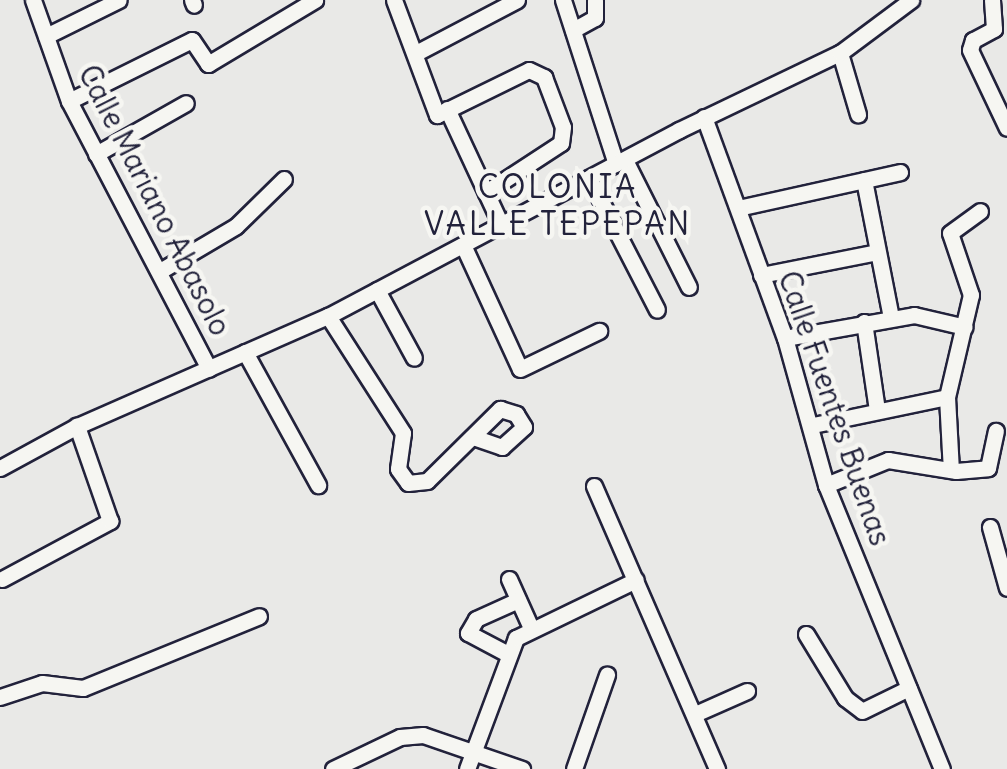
<!DOCTYPE html>
<style>
body{margin:0}
#map{position:relative;width:1007px;height:769px;overflow:hidden;background:#e9e9e7;font-family:Delius,sans-serif}
div>[style]{position:absolute}
[style*='--x']{left:calc(var(--x)*1px);top:calc(var(--y)*1px);width:calc(var(--w)*1px);rotate:calc(var(--a)*1deg)}
.roads{filter:drop-shadow(2px 0 #22223b) drop-shadow(-2px 0 #22223b) drop-shadow(0 2px #22223b) drop-shadow(0 -2px #22223b)}
.minor>*{height:15px;margin:-7.5px;padding:0 7.5px;transform-origin:7.5px;border-radius:7.5px;background:#f6f6f2}
span{translate:-50% -50%;white-space:nowrap;text-align:center;line-height:1.15;-webkit-text-stroke:9px #f6f6f2;paint-order:stroke}
.street-label{font-size:30px;color:#22223b}
.neighbourhood-label{font-size:32px;color:#22223b;letter-spacing:2.5px}
</style>
<div id="map">
<div class="roads">
<div class="minor">
<div style="--x:33;--y:0;--w:107;--a:70.4"></div>
<div style="--x:69;--y:101;--w:302;--a:62.4"></div>
<div style="--x:192;--y:0;--w:5;--a:68"></div>
<div style="--x:394;--y:0;--w:123;--a:69.5"></div>
<div style="--x:437;--y:115;--w:102;--a:-26.1"></div>
<div style="--x:529;--y:70;--w:17;--a:25"></div>
<div style="--x:544;--y:77;--w:53;--a:69.2"></div>
<div style="--x:563;--y:127;--w:16;--a:97"></div>
<div style="--x:561;--y:143;--w:90;--a:146.8"></div>
<div style="--x:563;--y:0;--w:172;--a:72.1"></div>
<div style="--x:992;--y:0;--w:29;--a:86"></div>
<div style="--x:994;--y:29;--w:24;--a:152"></div>
<div style="--x:973;--y:40;--w:10;--a:107"></div>
<div style="--x:970;--y:50;--w:86;--a:64.6"></div>
<div style="--x:573;--y:30;--w:25;--a:-29"></div>
<div style="--x:595;--y:18;--w:18;--a:-90"></div>
<div style="--x:46;--y:36;--w:81;--a:-26.3"></div>
<div style="--x:416;--y:53;--w:114;--a:-27.7"></div>
<div style="--x:840;--y:53;--w:64;--a:73.6"></div>
<div style="--x:69;--y:101;--w:137;--a:-26.4"></div>
<div style="--x:192;--y:40;--w:29;--a:56"></div>
<div style="--x:208;--y:64;--w:125;--a:-30.9"></div>
<div style="--x:447;--y:109;--w:128;--a:65"></div>
<div style="--x:704;--y:117;--w:235;--a:69.9"></div>
<div style="--x:785;--y:338;--w:153;--a:74.4"></div>
<div style="--x:826;--y:485;--w:307;--a:67.8"></div>
<div style="--x:96;--y:154;--w:103;--a:-29.5"></div>
<div style="--x:625;--y:160;--w:142;--a:63.3"></div>
<div style="--x:589;--y:178;--w:148;--a:62.7"></div>
<div style="--x:864;--y:180;--w:140;--a:78.9"></div>
<div style="--x:738;--y:208;--w:166;--a:-12.5"></div>
<div style="--x:463;--y:245;--w:136;--a:65.3"></div>
<div style="--x:520;--y:369;--w:88;--a:-25.7"></div>
<div style="--x:160;--y:271;--w:88;--a:-30.6"></div>
<div style="--x:236;--y:226;--w:67;--a:-44.4"></div>
<div style="--x:761;--y:275;--w:118;--a:-11.2"></div>
<div style="--x:377;--y:290;--w:77;--a:61.4"></div>
<div style="--x:328;--y:316;--w:139;--a:57.3"></div>
<div style="--x:403;--y:433;--w:36;--a:98"></div>
<div style="--x:398;--y:469;--w:17;--a:54"></div>
<div style="--x:408;--y:483;--w:19;--a:-6"></div>
<div style="--x:427;--y:481;--w:103;--a:-44.6"></div>
<div style="--x:500;--y:409;--w:17;--a:17"></div>
<div style="--x:516;--y:414;--w:15;--a:58"></div>
<div style="--x:524;--y:427;--w:30;--a:138"></div>
<div style="--x:502;--y:447;--w:31;--a:-161"></div>
<div style="--x:864;--y:322;--w:89;--a:81.6"></div>
<div style="--x:785;--y:338;--w:131;--a:-10.1"></div>
<div style="--x:914;--y:315;--w:52;--a:13.2"></div>
<div style="--x:245;--y:352;--w:152;--a:61.2"></div>
<div style="--x:947;--y:397;--w:73;--a:86.9"></div>
<div style="--x:813;--y:425;--w:137;--a:-11.8"></div>
<div style="--x:947;--y:397;--w:105;--a:-76.8"></div>
<div style="--x:971;--y:295;--w:65;--a:-108.7"></div>
<div style="--x:950;--y:233;--w:37;--a:-36"></div>
<div style="--x:0;--y:468;--w:88;--a:-28.6"></div>
<div style="--x:77;--y:426;--w:274;--a:-23.7"></div>
<div style="--x:328;--y:316;--w:397;--a:-27.9"></div>
<div style="--x:679;--y:130;--w:178;--a:-25.6"></div>
<div style="--x:840;--y:53;--w:89;--a:-36.7"></div>
<div style="--x:826;--y:485;--w:67;--a:-22"></div>
<div style="--x:888;--y:460;--w:69;--a:9.2"></div>
<div style="--x:956;--y:471;--w:32;--a:-5"></div>
<div style="--x:988;--y:468;--w:38;--a:-78"></div>
<div style="--x:594;--y:486;--w:309;--a:66.5"></div>
<div style="--x:990;--y:527;--w:63;--a:74.4"></div>
<div style="--x:2;--y:579;--w:123;--a:-28.2"></div>
<div style="--x:110;--y:521;--w:101;--a:-109.2"></div>
<div style="--x:509;--y:579;--w:54;--a:65.8"></div>
<div style="--x:806;--y:634;--w:75;--a:58.6"></div>
<div style="--x:845;--y:698;--w:21;--a:37"></div>
<div style="--x:862;--y:711;--w:52;--a:-26.1"></div>
<div style="--x:506;--y:653;--w:43;--a:-152.2"></div>
<div style="--x:468;--y:633;--w:16;--a:-60"></div>
<div style="--x:476;--y:619;--w:46;--a:-24.3"></div>
<div style="--x:0;--y:697;--w:44;--a:-18.4"></div>
<div style="--x:42;--y:683;--w:41;--a:7"></div>
<div style="--x:83;--y:688;--w:190;--a:-22.2"></div>
<div style="--x:695;--y:714;--w:57;--a:-23.9"></div>
<div style="--x:333;--y:769;--w:74;--a:-25.5"></div>
<div style="--x:400;--y:737;--w:23;--a:-5"></div>
<div style="--x:423;--y:735;--w:105;--a:19"></div>
<div style="--x:467;--y:769;--w:140;--a:-69.5"></div>
<div style="--x:516;--y:638;--w:133;--a:-25.8"></div>
<div style="--x:574;--y:769;--w:100;--a:-70.7"></div>
</div>
</div>
<div class="street-label">
<span style="left:155px;top:200px;rotate:63deg">Calle Mariano Abasolo</span>
<span style="left:835px;top:408px;rotate:71deg">Calle Fuentes Buenas</span>
</div>
<div class="neighbourhood-label">
<span style="left:558px;top:206px">COLONIA<br>VALLE TEPEPAN</span>
</div>
</div>
